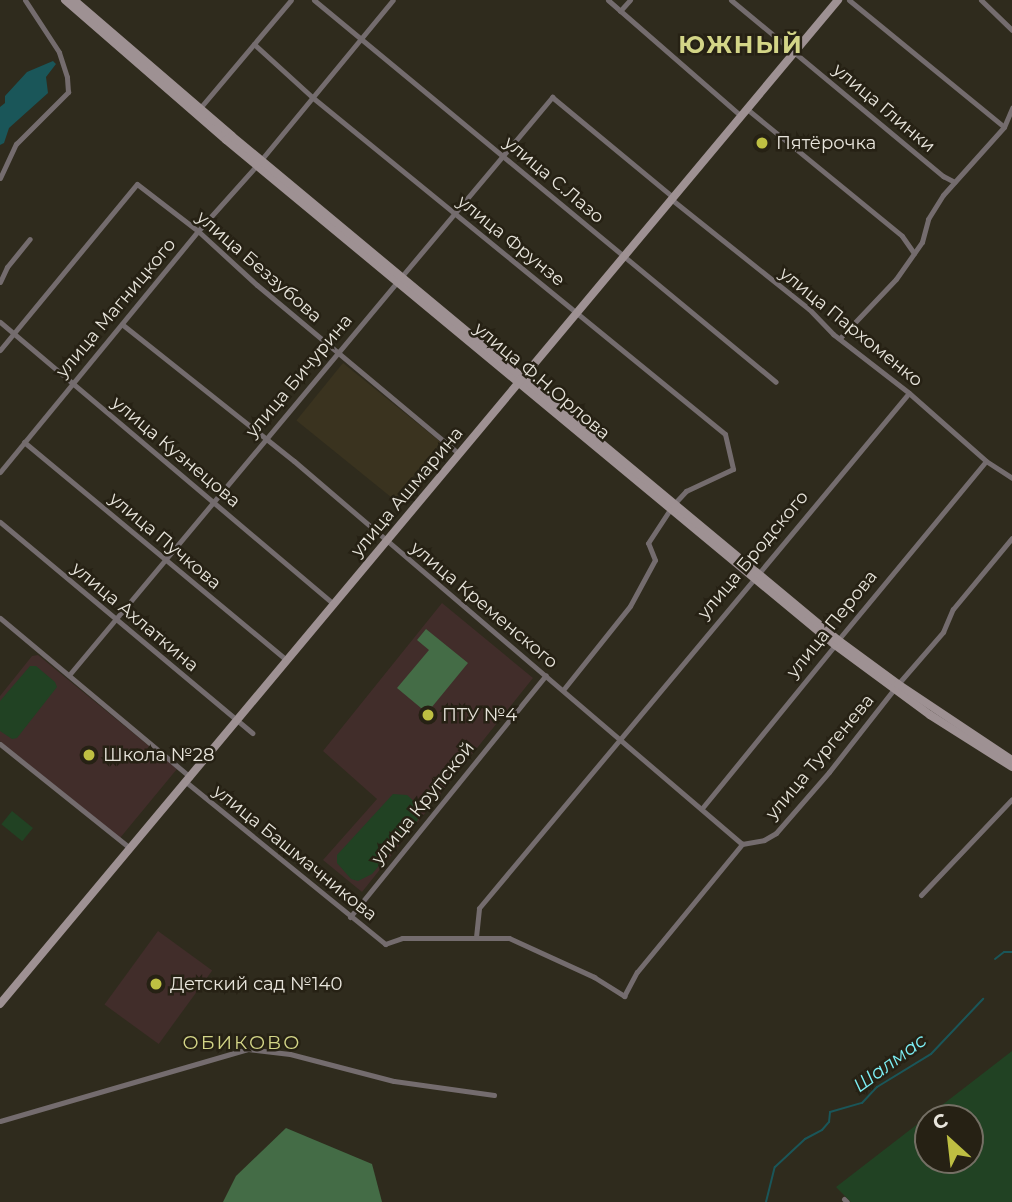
<!DOCTYPE html>
<meta charset="utf-8">
<style>
body{margin:0}
#map{position:relative;width:1012px;height:1202px;overflow:hidden;background:#2f2b1d;font-family:Montserrat,sans-serif}
div>[style]{position:absolute}
[style*='--x']{left:calc(var(--x)*1px);top:calc(var(--y)*1px);width:calc(var(--w)*1px);rotate:calc(var(--a)*1deg)}
.built>*{inset:0;background:#3a331f;transform-origin:0 0}
.education>*{inset:0;background:#412d2a;transform-origin:0 0}
.green>*{inset:0;background:#214223;transform-origin:0 0}
.forest>*{inset:0;background:#446c46}
.water>*{inset:0;background:#1a5659}
.stream>*{height:2px;margin:-1px;padding:0 1px;transform-origin:1px;border-radius:1px;background:#1a5659}
.street>*{height:5px;margin:-2.5px;padding:0 2.5px;transform-origin:2.5px;border-radius:2.5px;background:#746c6e}
.secondary>*{height:8px;margin:-4px;padding:0 4px;transform-origin:4px;border-radius:4px;background:#9e9193}
.dots>*{width:19px;height:19px;translate:-50% -50%;box-sizing:border-box;border:4px solid #262114;border-radius:50%}
span{translate:-50% -50%;white-space:nowrap;text-align:center;line-height:1.15;-webkit-text-stroke:5px #262114;paint-order:stroke}
.street-label{font-size:18px;color:#e8e5dc}
.poi-label{font-size:18px;color:#e8e5dc}
.left{translate:0 -50%;text-align:left}
.neighbourhood-label{font-size:19px;color:#d3d587;letter-spacing:2px}
.water-label{font-size:19px;color:#7df0f6;font-style:italic}
.district-label{font-size:24px;color:#d3d587;font-weight:700;letter-spacing:2px}
.north{position:absolute;left:914px;top:1104px;width:70px;height:70px;box-sizing:border-box;background:#262114;border:2px solid #746f64;border-radius:50%;rotate:333deg;font-size:19px;font-weight:700;line-height:28px;text-align:center;color:#e8e5dc}
.north::after{content:'';display:block;margin:auto;width:24px;height:32px;background:#bebf42;clip-path:polygon(50% 0,100% 100%,50% 72%,0 100%)}
</style>
<div id="map">
<div class="built">
<div style="left:343px;top:363px;width:126px;height:74px;rotate:39deg"></div>
</div>
<div class="education">
<div style="clip-path:polygon(442px 603px,533px 678px,362px 892px,323px 860px,377px 799px,323px 751px)"></div>
<div style="clip-path:polygon(38px 655px,177px 769px,120px 838px,0 741px,0 696px,32px 656px)"></div>
<div style="left:158px;top:931px;width:67px;height:91px;rotate:36deg"></div>
</div>
<div class="green">
<div style="clip-path:polygon(30px 666px,36px 666px,55px 682px,57px 687px,17px 738px,12px 739px,0 731px,0 701px)"></div>
<div style="clip-path:polygon(393px 794px,407px 795px,416px 803px,418px 820px,372px 874px,358px 881px,351px 879px,337px 863px,337px 855px)"></div>
<div style="left:12px;top:811px;width:27px;height:17px;rotate:39deg"></div>
<div style="clip-path:polygon(evenodd,1012px 1051px,1012px 1202px,851px 1202px,836px 1187px,1012px 1051px,928px 1118px,970px 1118px,970px 1160px,928px 1160px,928px 1118px)"></div>
</div>
<div class="forest">
<div style="clip-path:polygon(426px 629px,468px 663px,427px 713px,397px 688px,429px 650px,417px 640px)"></div>
<div style="clip-path:polygon(286px 1128px,372px 1164px,382px 1202px,223px 1202px,236px 1176px)"></div>
</div>
<div class="water">
<div style="clip-path:polygon(53px 61px,56px 64px,46px 77px,48px 93px,9px 128px,4px 143px,0 145px,0 107px,5px 103px,5px 96px,27px 72px)"></div>
</div>
<div class="stream">
<div style="--x:995;--y:959;--w:11;--a:-38"></div>
<div style="--x:1004;--y:952;--w:8;--a:0"></div>
<div style="--x:766;--y:1202;--w:36;--a:-76"></div>
<div style="--x:775;--y:1167;--w:41;--a:-43"></div>
<div style="--x:805;--y:1139;--w:19;--a:-28"></div>
<div style="--x:822;--y:1130;--w:11;--a:-49"></div>
<div style="--x:829;--y:1122;--w:10;--a:-84"></div>
<div style="--x:830;--y:1112;--w:33;--a:-16"></div>
<div style="--x:862;--y:1103;--w:22;--a:-47"></div>
<div style="--x:877;--y:1087;--w:63;--a:-31.4"></div>
<div style="--x:931;--y:1054;--w:76;--a:-46.6"></div>
</div>
<div class="street">
<div style="--x:314;--y:0;--w:599;--a:39.59"></div>
<div style="--x:608;--y:0;--w:176;--a:41.1"></div>
<div style="--x:731;--y:0;--w:276;--a:39.7"></div>
<div style="--x:943;--y:176;--w:13;--a:27"></div>
<div style="--x:849;--y:0;--w:200;--a:39.3"></div>
<div style="--x:981;--y:0;--w:43;--a:44.1"></div>
<div style="--x:620;--y:11;--w:15;--a:-48"></div>
<div style="--x:254;--y:44;--w:79;--a:42.4"></div>
<div style="--x:312;--y:97;--w:533;--a:39.21"></div>
<div style="--x:725;--y:434;--w:36;--a:77"></div>
<div style="--x:733;--y:469;--w:52;--a:154.9"></div>
<div style="--x:686;--y:491;--w:16;--a:133"></div>
<div style="--x:200;--y:108;--w:141;--a:-49.9"></div>
<div style="--x:747;--y:109;--w:200;--a:39.3"></div>
<div style="--x:902;--y:236;--w:21;--a:55"></div>
<div style="--x:261;--y:160;--w:207;--a:-50.5"></div>
<div style="--x:0;--y:178;--w:38;--a:-65"></div>
<div style="--x:16;--y:144;--w:74;--a:-45"></div>
<div style="--x:68;--y:92;--w:15;--a:-94"></div>
<div style="--x:67;--y:77;--w:26;--a:-108"></div>
<div style="--x:59;--y:52;--w:62;--a:-123.2"></div>
<div style="--x:671;--y:199;--w:176;--a:38.6"></div>
<div style="--x:809;--y:309;--w:35;--a:46"></div>
<div style="--x:833;--y:334;--w:96;--a:37.8"></div>
<div style="--x:909;--y:393;--w:103;--a:41.4"></div>
<div style="--x:986;--y:461;--w:31;--a:33"></div>
<div style="--x:402;--y:276;--w:234;--a:-50"></div>
<div style="--x:552;--y:97;--w:157;--a:39.6"></div>
<div style="--x:0;--y:282;--w:17;--a:-65"></div>
<div style="--x:7;--y:267;--w:36;--a:-51"></div>
<div style="--x:0;--y:322;--w:437;--a:40.2"></div>
<div style="--x:123;--y:325;--w:218;--a:38.5"></div>
<div style="--x:294;--y:461;--w:589;--a:40.53"></div>
<div style="--x:840;--y:338;--w:81;--a:-46.5"></div>
<div style="--x:896;--y:279;--w:45;--a:-54.9"></div>
<div style="--x:922;--y:242;--w:24;--a:-75"></div>
<div style="--x:928;--y:219;--w:28;--a:-58"></div>
<div style="--x:943;--y:195;--w:91;--a:-48.1"></div>
<div style="--x:1004;--y:127;--w:21;--a:-67"></div>
<div style="--x:0;--y:350;--w:215;--a:-50.5"></div>
<div style="--x:137;--y:184;--w:77;--a:37.6"></div>
<div style="--x:198;--y:231;--w:80;--a:42.5"></div>
<div style="--x:257;--y:285;--w:263;--a:39.9"></div>
<div style="--x:24;--y:442;--w:342;--a:39.7"></div>
<div style="--x:0;--y:472;--w:312;--a:-50.6"></div>
<div style="--x:198;--y:231;--w:89;--a:-48.2"></div>
<div style="--x:0;--y:522;--w:329;--a:39.9"></div>
<div style="--x:759;--y:573;--w:234;--a:-50.2"></div>
<div style="--x:0;--y:618;--w:248;--a:39.9"></div>
<div style="--x:838;--y:640;--w:232;--a:-50.4"></div>
<div style="--x:69;--y:675;--w:513;--a:-50.14"></div>
<div style="--x:898;--y:684;--w:69;--a:-49.1"></div>
<div style="--x:943;--y:632;--w:25;--a:-67"></div>
<div style="--x:953;--y:609;--w:92;--a:-50.3"></div>
<div style="--x:563;--y:690;--w:107;--a:-51.4"></div>
<div style="--x:630;--y:606;--w:52;--a:-61.5"></div>
<div style="--x:655;--y:560;--w:18;--a:-112"></div>
<div style="--x:648;--y:543;--w:42;--a:-56.7"></div>
<div style="--x:0;--y:744;--w:166;--a:38.7"></div>
<div style="--x:186;--y:782;--w:257;--a:39.1"></div>
<div style="--x:385;--y:944;--w:18;--a:-19"></div>
<div style="--x:402;--y:938;--w:107;--a:0"></div>
<div style="--x:509;--y:938;--w:94;--a:24.6"></div>
<div style="--x:594;--y:977;--w:36;--a:32"></div>
<div style="--x:624;--y:996;--w:27;--a:-62"></div>
<div style="--x:637;--y:972;--w:166;--a:-50.6"></div>
<div style="--x:703;--y:807;--w:209;--a:-50.8"></div>
<div style="--x:742;--y:844;--w:22;--a:-10"></div>
<div style="--x:764;--y:840;--w:14;--a:-30"></div>
<div style="--x:776;--y:833;--w:81;--a:-49"></div>
<div style="--x:829;--y:772;--w:105;--a:-51.9"></div>
<div style="--x:921;--y:895;--w:132;--a:-46.5"></div>
<div style="--x:350;--y:917;--w:311;--a:-51"></div>
<div style="--x:476;--y:937;--w:29;--a:-84"></div>
<div style="--x:479;--y:908;--w:430;--a:-50.1"></div>
<div style="--x:0;--y:1121;--w:258;--a:-16.2"></div>
<div style="--x:248;--y:1049;--w:42;--a:6.8"></div>
<div style="--x:290;--y:1054;--w:107;--a:14.6"></div>
<div style="--x:394;--y:1081;--w:101;--a:8"></div>
<div style="--x:844;--y:1199;--w:4;--a:45"></div>
</div>
<div class="secondary">
<div style="--x:65;--y:0;--w:213;--a:41"></div>
<div style="--x:226;--y:140;--w:791;--a:39.67"></div>
<div style="--x:835;--y:645;--w:118;--a:36.4"></div>
<div style="--x:930;--y:715;--w:97;--a:32.4"></div>
<div style="--x:74;--y:0;--w:208;--a:40.7"></div>
<div style="--x:232;--y:136;--w:788;--a:39.75"></div>
<div style="--x:838;--y:640;--w:74;--a:36.3"></div>
<div style="--x:898;--y:684;--w:137;--a:33.7"></div>
<div style="--x:0;--y:1004;--w:1308;--a:-50.15"></div>
</div>
<div class="dots">
<div style="left:762px;top:143px;background:#bebf42"></div>
<div style="left:428px;top:715px;background:#bebf42"></div>
<div style="left:89px;top:755px;background:#bebf42"></div>
<div style="left:156px;top:984px;background:#bebf42"></div>
</div>
<div class="street-label">
<span style="left:884px;top:108px;rotate:40deg">улица Глинки</span>
<span style="left:554px;top:180px;rotate:40deg">улица С.Лазо</span>
<span style="left:511px;top:241px;rotate:39deg">улица Фрунзе</span>
<span style="left:259px;top:267px;rotate:41deg">улица Беззубова</span>
<span style="left:116px;top:308px;rotate:-50deg">улица Магницкого</span>
<span style="left:851px;top:327px;rotate:39deg">улица Пархоменко</span>
<span style="left:299px;top:376px;rotate:-50deg">улица Бичурина</span>
<span style="left:542px;top:381px;rotate:40deg">улица Ф.Н.Орлова</span>
<span style="left:176px;top:452px;rotate:40deg">улица Кузнецова</span>
<span style="left:407px;top:492px;rotate:-50deg">улица Ашмарина</span>
<span style="left:165px;top:541px;rotate:40deg">улица Пучкова</span>
<span style="left:753px;top:555px;rotate:-50deg">улица Бродского</span>
<span style="left:484px;top:605px;rotate:40deg">улица Кременского</span>
<span style="left:135px;top:617px;rotate:40deg">улица Ахлаткина</span>
<span style="left:832px;top:624px;rotate:-51deg">улица Перова</span>
<span style="left:820px;top:757px;rotate:-50deg">улица Тургенева</span>
<span style="left:423px;top:803px;rotate:-51deg">улица Крупской</span>
<span style="left:295px;top:853px;rotate:39deg">улица Башмачникова</span>
</div>
<div class="poi-label">
<span class="left" style="left:776px;top:143px">Пятёрочка</span>
<span class="left" style="left:442px;top:715px">ПТУ №4</span>
<span class="left" style="left:103px;top:755px">Школа №28</span>
<span class="left" style="left:170px;top:984px">Детский сад №140</span>
</div>
<div class="neighbourhood-label">
<span style="left:242px;top:1043px">ОБИКОВО</span>
</div>
<div class="water-label">
<span style="left:890px;top:1063px;rotate:-36deg">Шалмас</span>
</div>
<div class="district-label">
<span style="left:741px;top:45px">ЮЖНЫЙ</span>
</div>
<div class="north">С</div>
</div>
